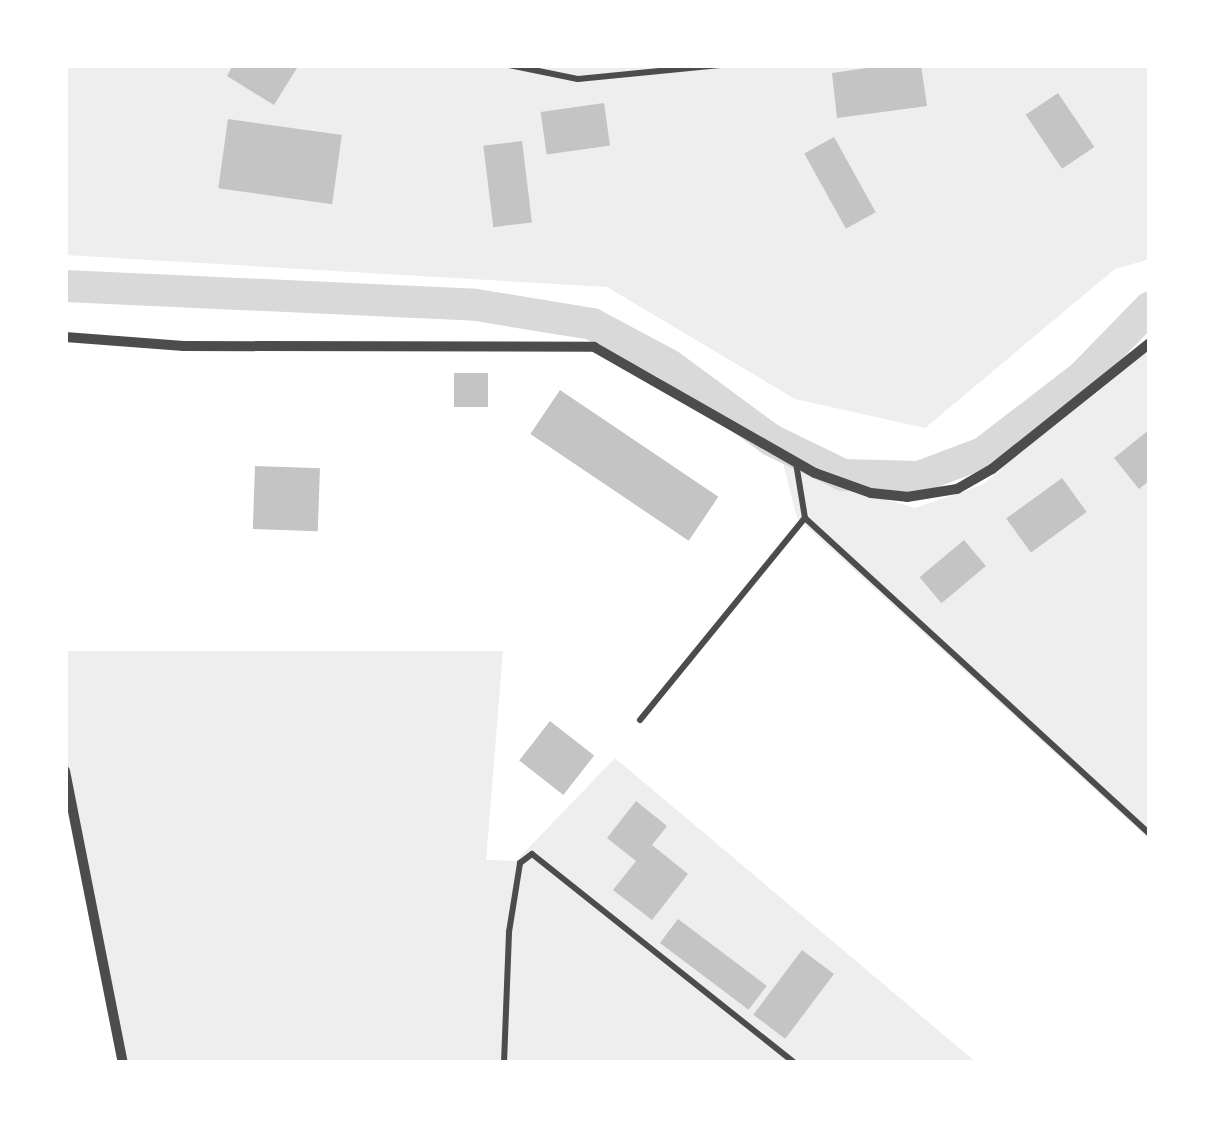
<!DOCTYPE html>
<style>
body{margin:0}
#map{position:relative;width:1215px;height:1128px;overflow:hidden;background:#fff;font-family:Merriweather,serif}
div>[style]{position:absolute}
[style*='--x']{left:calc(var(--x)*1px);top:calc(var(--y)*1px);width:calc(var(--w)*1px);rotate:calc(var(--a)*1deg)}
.green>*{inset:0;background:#eee}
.canal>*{height:32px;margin:-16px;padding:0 16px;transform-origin:16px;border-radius:16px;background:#d9d9d9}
.building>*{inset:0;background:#c4c4c4;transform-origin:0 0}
.service>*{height:6px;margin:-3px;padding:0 3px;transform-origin:3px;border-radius:3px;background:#4c4c4c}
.minor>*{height:10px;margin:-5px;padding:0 5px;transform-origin:5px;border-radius:5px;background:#4c4c4c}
span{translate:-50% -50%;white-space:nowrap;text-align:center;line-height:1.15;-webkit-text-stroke:8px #fff;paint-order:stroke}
.frame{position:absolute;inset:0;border:68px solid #fff;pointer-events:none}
</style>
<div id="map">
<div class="green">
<div style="clip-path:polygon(65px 65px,1150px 65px,1150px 259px,1115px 269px,925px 428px,795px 399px,607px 287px,65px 255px)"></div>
<div style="clip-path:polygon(1150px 344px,1150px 840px,797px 518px,781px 455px,825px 482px,915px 508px,982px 485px)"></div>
<div style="clip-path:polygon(65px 651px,503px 651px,486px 860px,516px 861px,615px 758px,977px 1063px,126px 1063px,65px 760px)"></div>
</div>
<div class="canal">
<div style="--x:65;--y:286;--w:411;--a:2.6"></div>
<div style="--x:476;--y:305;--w:118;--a:9.3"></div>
<div style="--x:592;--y:324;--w:87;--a:28"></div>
<div style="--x:669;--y:365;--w:127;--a:36.3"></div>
<div style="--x:771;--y:440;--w:80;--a:25.9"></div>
<div style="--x:843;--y:475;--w:76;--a:1.5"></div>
<div style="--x:919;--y:477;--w:68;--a:-20.6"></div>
<div style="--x:983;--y:453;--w:126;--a:-37.6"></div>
<div style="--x:1083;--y:376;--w:96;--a:-45.8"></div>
</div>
<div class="building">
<div style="clip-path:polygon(233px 65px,292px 65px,297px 68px,274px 105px,227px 76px)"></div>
<div style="clip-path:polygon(888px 65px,921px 65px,927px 106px,837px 118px,832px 73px)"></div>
<div style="left:1058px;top:93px;width:65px;height:39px;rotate:56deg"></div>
<div style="left:604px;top:103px;width:43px;height:64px;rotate:82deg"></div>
<div style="left:228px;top:119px;width:115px;height:70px;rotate:8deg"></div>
<div style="left:834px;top:137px;width:86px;height:34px;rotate:61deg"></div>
<div style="left:522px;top:141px;width:82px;height:39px;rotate:83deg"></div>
<div style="left:454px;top:373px;width:34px;height:34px"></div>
<div style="left:560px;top:390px;width:191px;height:53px;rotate:34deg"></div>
<div style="clip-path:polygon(1150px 429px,1150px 480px,1139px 489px,1114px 458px)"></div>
<div style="left:255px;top:466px;width:65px;height:63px;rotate:2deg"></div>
<div style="left:1062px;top:478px;width:42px;height:69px;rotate:54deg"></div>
<div style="left:964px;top:540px;width:34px;height:58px;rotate:50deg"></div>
<div style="left:550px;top:721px;width:56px;height:50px;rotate:38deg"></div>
<div style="clip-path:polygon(636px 801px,667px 826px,652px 845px,688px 874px,652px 920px,613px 890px,636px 861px,607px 838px)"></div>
<div style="left:678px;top:919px;width:111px;height:30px;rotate:37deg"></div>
<div style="left:802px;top:950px;width:40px;height:81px;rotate:37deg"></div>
</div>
<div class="service">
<div style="--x:509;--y:65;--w:70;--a:11.5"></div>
<div style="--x:578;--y:79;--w:143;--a:-5.6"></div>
<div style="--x:796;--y:463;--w:56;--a:80.7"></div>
<div style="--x:805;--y:518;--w:468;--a:42.5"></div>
<div style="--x:640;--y:720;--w:261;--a:-50.8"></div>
<div style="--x:504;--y:1063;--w:131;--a:-87.8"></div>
<div style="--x:509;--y:932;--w:70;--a:-80.9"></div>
<div style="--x:520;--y:863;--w:15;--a:-37"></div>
<div style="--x:532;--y:854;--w:336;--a:38.5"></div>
</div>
<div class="minor">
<div style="--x:65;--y:337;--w:119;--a:4.3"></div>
<div style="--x:184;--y:346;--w:410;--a:0.1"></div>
<div style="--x:594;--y:347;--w:254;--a:29.7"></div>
<div style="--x:815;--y:473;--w:59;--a:19.7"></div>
<div style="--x:871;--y:493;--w:36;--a:6"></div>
<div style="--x:907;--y:497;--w:51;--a:-9.1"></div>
<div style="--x:957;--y:489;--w:40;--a:-29.7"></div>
<div style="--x:992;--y:469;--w:202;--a:-38.6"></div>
<div style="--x:65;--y:771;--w:298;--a:78.8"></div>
</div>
<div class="frame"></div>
</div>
